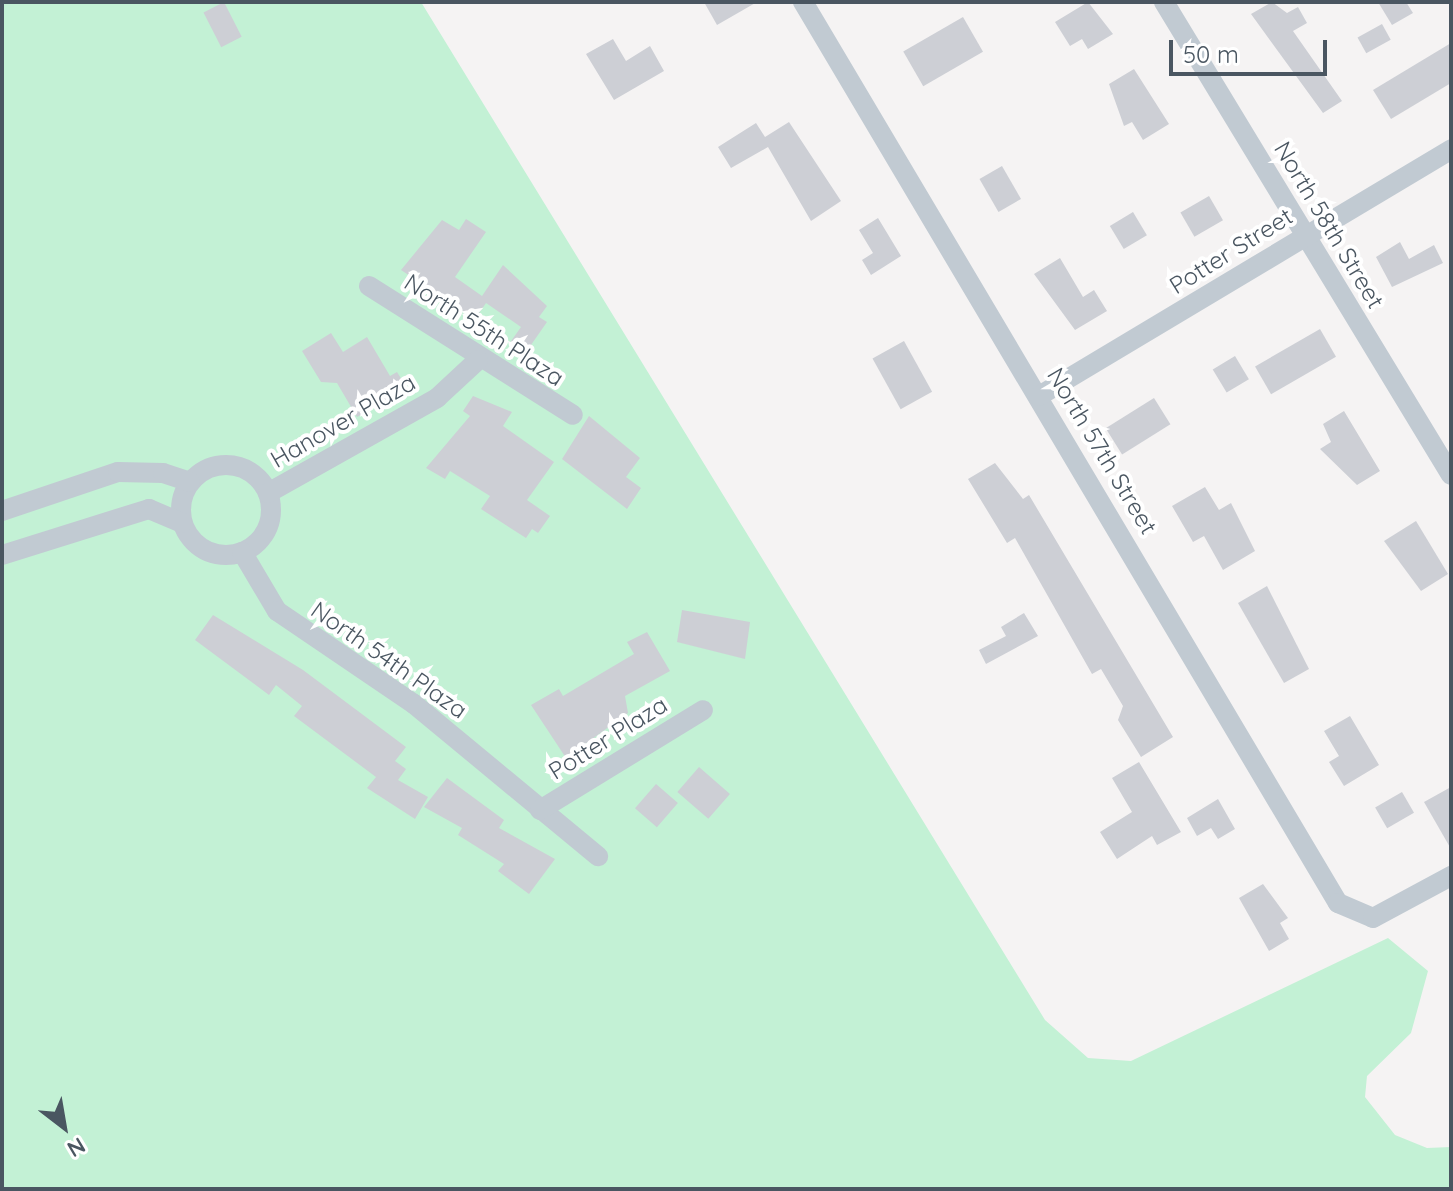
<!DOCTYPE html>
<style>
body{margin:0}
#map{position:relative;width:1453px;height:1191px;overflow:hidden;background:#f5f3f3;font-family:Quicksand,sans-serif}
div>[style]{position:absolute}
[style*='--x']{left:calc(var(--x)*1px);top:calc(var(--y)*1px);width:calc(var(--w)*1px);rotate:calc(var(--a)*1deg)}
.green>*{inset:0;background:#c3f1d5}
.building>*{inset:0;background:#cdcfd5;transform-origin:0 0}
.minor>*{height:20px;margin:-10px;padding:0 10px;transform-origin:10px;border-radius:10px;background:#c1cad2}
.minor>.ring{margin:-10px;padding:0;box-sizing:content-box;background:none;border:20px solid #c1cad2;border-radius:50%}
span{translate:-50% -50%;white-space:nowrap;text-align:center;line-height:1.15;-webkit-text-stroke:8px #fff;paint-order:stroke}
.street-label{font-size:24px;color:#4a5661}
.frame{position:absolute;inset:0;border:4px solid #4a5661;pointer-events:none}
.north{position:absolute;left:24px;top:1087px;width:80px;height:80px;-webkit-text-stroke:6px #fff;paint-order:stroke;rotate:149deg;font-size:22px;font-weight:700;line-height:32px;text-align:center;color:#4a5661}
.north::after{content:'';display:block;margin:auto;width:28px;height:36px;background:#4a5661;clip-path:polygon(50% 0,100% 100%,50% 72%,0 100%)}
.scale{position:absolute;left:1169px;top:40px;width:158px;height:36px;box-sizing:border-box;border:4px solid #4a5661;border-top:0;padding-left:10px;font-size:24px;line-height:28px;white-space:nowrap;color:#4a5661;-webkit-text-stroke:6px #fff;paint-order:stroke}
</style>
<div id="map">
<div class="green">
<div style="clip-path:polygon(2px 2px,421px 2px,1045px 1020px,1088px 1058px,1131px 1061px,1388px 938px,1428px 971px,1411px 1033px,1367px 1076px,1365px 1097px,1395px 1135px,1427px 1148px,1451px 1147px,1451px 1189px,2px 1189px)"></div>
</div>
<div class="building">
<div style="left:224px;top:2px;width:39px;height:23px;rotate:63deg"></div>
<div style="clip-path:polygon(704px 2px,757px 2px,717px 25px)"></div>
<div style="clip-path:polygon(1088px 2px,1113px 34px,1088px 49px,1082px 39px,1070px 46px,1055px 22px)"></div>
<div style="clip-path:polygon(1272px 2px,1287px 13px,1298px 7px,1307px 23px,1293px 31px,1342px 101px,1323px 113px,1251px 14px)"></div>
<div style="clip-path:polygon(1378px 2px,1406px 2px,1413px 13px,1392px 25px)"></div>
<div style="left:963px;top:17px;width:40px;height:69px;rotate:60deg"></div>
<div style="left:1382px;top:24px;width:18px;height:28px;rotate:61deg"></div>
<div style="clip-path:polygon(613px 39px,626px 61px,650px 46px,664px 71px,614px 100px,586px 54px)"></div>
<div style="clip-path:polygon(1451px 43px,1451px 83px,1391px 119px,1373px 90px)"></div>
<div style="clip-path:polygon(1134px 69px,1169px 124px,1143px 140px,1132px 122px,1124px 126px,1109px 84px)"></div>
<div style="clip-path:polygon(789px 122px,841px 201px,811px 221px,768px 147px,731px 168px,718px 147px,756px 123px,765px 137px)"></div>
<div style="left:1002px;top:166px;width:38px;height:26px;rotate:60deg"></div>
<div style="left:1209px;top:196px;width:28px;height:33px;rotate:60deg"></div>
<div style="left:1133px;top:212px;width:27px;height:27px;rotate:59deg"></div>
<div style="clip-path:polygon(878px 218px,901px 256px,871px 275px,862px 260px,873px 253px,859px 230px)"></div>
<div style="clip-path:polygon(466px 219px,486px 232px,455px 277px,482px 296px,503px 265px,547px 306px,539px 317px,547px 322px,524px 355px,509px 344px,521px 327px,486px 303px,475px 319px,401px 270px,442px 220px,459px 230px)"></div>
<div style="clip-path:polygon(1400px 242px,1409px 259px,1434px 245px,1443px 263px,1392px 287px,1376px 257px)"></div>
<div style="clip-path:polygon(1060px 258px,1083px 297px,1094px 290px,1107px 311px,1075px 330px,1034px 274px)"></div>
<div style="left:1320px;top:329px;width:32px;height:75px;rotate:60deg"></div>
<div style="clip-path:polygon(331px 333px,343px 352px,367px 337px,390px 376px,397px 372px,407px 388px,357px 417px,337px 383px,321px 382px,302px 351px)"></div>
<div style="left:904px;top:341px;width:58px;height:36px;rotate:61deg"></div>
<div style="left:1235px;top:356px;width:27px;height:26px;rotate:59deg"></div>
<div style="clip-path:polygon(473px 396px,512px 412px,503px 426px,554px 462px,527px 500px,550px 516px,538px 533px,532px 529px,526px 538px,481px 509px,490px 496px,450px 471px,445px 479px,426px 468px,470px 416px,463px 411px)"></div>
<div style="left:1154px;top:398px;width:31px;height:57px;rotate:58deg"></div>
<div style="clip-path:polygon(1344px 411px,1380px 471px,1357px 485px,1320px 449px,1331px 442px,1323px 424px)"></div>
<div style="clip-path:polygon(589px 416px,640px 458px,626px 477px,641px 488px,627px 509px,562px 459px)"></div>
<div style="clip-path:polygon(995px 463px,1023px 499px,1029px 495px,1173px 737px,1141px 757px,1118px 720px,1123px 706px,1101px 669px,1092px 674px,1015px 538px,1007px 543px,968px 479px)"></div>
<div style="clip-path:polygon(1205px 487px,1219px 510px,1231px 503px,1255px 551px,1223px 570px,1204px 536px,1193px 542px,1172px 506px)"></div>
<div style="clip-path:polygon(1416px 521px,1448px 574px,1421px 591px,1384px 541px)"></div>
<div style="clip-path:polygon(1267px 586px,1309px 669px,1284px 683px,1238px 603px)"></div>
<div style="clip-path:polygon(682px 610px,750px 622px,745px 659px,677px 642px)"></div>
<div style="clip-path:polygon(1024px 613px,1038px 636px,986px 664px,979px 650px,1006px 636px,1001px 627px)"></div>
<div style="clip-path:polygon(213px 615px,303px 670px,406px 747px,395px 761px,406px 769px,398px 780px,428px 797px,415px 819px,367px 788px,376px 777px,294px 716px,302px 706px,276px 685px,269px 695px,195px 640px)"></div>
<div style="clip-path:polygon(647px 632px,670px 671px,625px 696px,628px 713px,566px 758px,531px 705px,559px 689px,563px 696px,634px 654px,627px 642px)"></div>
<div style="clip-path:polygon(1350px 716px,1379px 765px,1344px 786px,1329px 762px,1339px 756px,1324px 731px)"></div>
<div style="clip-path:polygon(1139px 762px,1181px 832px,1157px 845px,1152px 836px,1117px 859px,1100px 832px,1132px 812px,1112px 778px)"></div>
<div style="left:699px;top:767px;width:41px;height:33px;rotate:41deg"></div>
<div style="clip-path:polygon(447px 778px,504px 820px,499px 828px,555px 859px,529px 894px,498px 871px,504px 864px,458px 835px,462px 828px,424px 807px)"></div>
<div style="left:656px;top:784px;width:29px;height:32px;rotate:41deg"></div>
<div style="clip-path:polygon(1451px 787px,1451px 849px,1424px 802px)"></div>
<div style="left:1402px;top:792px;width:24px;height:31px;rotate:60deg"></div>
<div style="clip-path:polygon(1218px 799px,1235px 829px,1218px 839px,1211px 828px,1197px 836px,1187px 818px)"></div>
<div style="clip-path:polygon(1263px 884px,1288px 918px,1280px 923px,1289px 939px,1269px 951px,1239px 898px)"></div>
</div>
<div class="minor">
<div style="--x:803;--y:2;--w:1048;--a:59.3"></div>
<div style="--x:1338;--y:903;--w:38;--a:23"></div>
<div style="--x:1373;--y:918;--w:89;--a:-28.3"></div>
<div style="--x:1164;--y:2;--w:553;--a:58.75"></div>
<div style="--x:369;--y:286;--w:241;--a:32.3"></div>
<div style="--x:1039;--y:396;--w:480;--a:-30.9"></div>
<div class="ring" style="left:181px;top:465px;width:70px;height:70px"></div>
<div style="--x:268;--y:493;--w:194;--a:-29.3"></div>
<div style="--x:437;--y:398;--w:56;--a:-42.8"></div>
<div style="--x:2;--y:511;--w:122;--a:-18.6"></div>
<div style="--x:118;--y:472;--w:45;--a:1.3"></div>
<div style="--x:163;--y:473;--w:28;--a:18"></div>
<div style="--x:242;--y:552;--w:69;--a:59.3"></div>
<div style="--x:277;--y:611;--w:166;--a:34.2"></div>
<div style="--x:414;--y:704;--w:239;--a:39.6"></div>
<div style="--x:2;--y:555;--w:154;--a:-17.4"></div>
<div style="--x:149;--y:509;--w:36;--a:23"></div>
<div style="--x:540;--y:810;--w:191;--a:-31.5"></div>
</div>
<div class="street-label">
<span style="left:1329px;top:225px;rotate:59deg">North 58th Street</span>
<span style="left:1231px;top:251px;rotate:-32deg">Potter Street</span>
<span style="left:484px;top:330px;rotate:33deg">North 55th Plaza</span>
<span style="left:343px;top:421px;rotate:-30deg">Hanover Plaza</span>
<span style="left:1102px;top:451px;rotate:59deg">North 57th Street</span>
<span style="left:389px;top:660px;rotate:35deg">North 54th Plaza</span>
<span style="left:608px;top:738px;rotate:-32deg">Potter Plaza</span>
</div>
<div class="frame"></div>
<div class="north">N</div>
<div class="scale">50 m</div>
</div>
